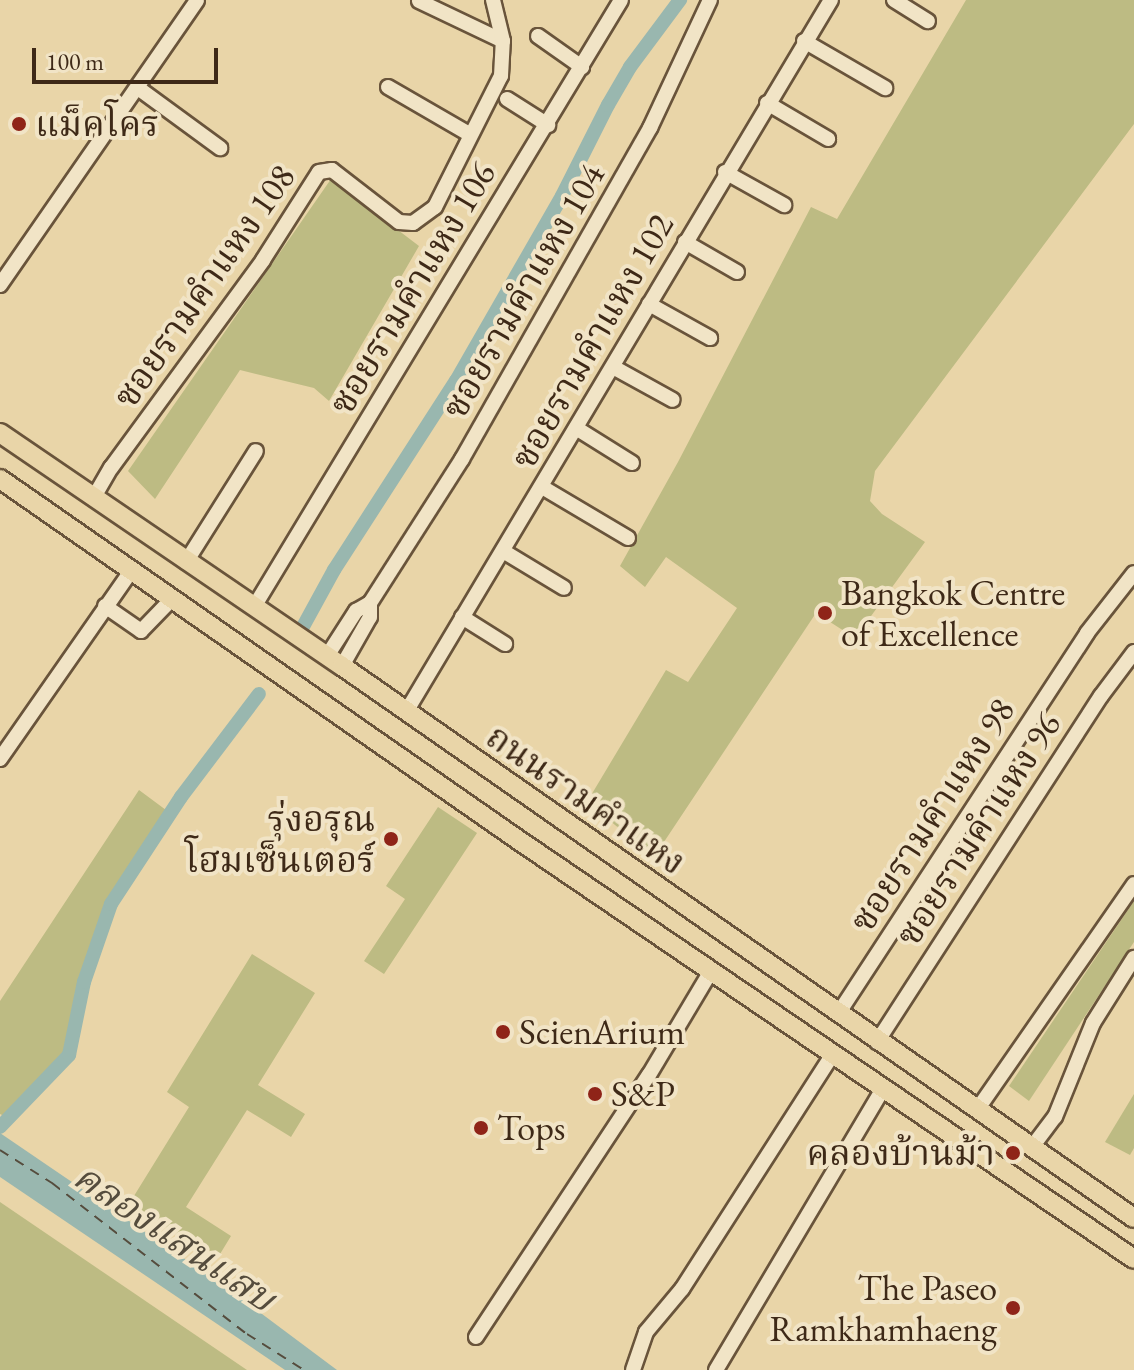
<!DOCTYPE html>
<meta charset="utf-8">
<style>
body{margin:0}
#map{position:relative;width:1134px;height:1370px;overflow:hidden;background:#e9d5a8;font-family:"EB Garamond","Noto Serif Thai",serif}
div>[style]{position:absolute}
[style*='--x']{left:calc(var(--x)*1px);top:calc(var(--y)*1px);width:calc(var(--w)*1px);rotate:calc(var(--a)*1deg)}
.green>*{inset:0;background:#bdbb83}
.water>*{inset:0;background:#99b7af}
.canal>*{height:14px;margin:-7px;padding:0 7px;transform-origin:7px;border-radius:7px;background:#99b7af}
.ferry>*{height:2px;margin-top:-1px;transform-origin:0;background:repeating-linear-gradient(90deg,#554c3d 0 10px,transparent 0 18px)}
.roads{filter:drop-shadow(2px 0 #69543b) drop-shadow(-2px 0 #69543b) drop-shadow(0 2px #69543b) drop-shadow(0 -2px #69543b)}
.minor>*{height:14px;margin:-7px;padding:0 7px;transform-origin:7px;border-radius:7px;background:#f1e4c6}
.major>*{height:18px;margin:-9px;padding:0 9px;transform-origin:9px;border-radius:9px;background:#e9d5a8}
.dots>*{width:22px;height:22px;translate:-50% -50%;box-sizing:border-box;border:4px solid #f1e4c6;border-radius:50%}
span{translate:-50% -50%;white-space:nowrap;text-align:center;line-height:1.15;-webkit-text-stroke:8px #f1e4c6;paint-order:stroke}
.poi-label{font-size:36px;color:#3e2917}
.left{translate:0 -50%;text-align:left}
.right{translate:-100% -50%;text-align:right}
.street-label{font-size:36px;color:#3e2917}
.water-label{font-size:38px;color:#554c3d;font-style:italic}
.scale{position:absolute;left:32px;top:48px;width:186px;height:36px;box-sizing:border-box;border:4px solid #3e2917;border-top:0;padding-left:10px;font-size:24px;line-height:28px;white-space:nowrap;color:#3e2917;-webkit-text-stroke:6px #f1e4c6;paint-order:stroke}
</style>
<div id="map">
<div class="green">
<div style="clip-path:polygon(966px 0,1134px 0,1134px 124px,875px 471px,870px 501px,882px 514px,925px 542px,855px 638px,816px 613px,654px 857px,587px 802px,666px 670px,688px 682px,737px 608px,666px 557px,645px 587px,620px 566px,678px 462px,811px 207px,837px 219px)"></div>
<div style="clip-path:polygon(331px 179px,419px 246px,329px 401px,314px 388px,240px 370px,155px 499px,128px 471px)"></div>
<div style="clip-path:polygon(139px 790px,170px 813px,111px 896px,78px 985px,70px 1050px,4px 1116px,0 1114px,0 1001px)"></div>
<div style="clip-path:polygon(438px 807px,477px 833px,384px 974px,364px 961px,405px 899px,386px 886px)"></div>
<div style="clip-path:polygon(1134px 901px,1134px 942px,1029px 1101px,1009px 1086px)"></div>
<div style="clip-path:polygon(252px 954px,315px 993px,258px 1085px,305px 1114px,291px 1137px,247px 1110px,186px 1207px,231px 1236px,217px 1259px,129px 1204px,189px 1107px,167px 1092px)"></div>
<div style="clip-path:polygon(1134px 1094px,1134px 1148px,1130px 1155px,1105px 1142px)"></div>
<div style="clip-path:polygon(0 1202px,247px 1370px,0 1370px)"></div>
</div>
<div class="water">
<div style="clip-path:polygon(0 1133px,226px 1287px,337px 1370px,285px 1370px,0 1177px)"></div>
</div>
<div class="canal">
<div style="--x:299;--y:634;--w:73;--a:-61.3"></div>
<div style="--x:334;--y:570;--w:225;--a:-57.2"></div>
<div style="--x:456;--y:381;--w:213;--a:-60.2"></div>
<div style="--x:562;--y:196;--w:102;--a:-63.2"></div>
<div style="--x:608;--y:105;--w:44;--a:-59.9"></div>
<div style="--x:630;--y:67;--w:84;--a:-53.3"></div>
<div style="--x:0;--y:1127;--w:100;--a:-46.2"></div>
<div style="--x:69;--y:1055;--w:75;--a:-78.4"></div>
<div style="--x:84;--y:982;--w:83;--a:-70.9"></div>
<div style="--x:111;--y:904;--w:128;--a:-56.8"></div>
<div style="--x:181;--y:797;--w:129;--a:-52.9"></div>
</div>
<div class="ferry">
<div style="--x:0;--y:1150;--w:62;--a:32.4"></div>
<div style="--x:52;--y:1183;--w:247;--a:37.8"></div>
<div style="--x:247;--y:1334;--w:67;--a:32.3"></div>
</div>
<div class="roads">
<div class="minor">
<div style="--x:894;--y:0;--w:40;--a:32"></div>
<div style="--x:419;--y:1;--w:93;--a:25.5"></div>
<div style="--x:538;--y:36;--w:54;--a:35.2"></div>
<div style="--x:804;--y:41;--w:94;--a:30.1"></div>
<div style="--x:388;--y:87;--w:94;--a:30.1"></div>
<div style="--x:138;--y:88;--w:102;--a:36.2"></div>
<div style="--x:507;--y:99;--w:49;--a:32.4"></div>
<div style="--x:767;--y:103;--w:71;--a:30.5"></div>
<div style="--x:725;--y:172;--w:68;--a:29.2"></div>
<div style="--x:685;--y:242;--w:60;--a:30"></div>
<div style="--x:0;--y:285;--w:346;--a:-55.3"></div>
<div style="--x:649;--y:304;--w:70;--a:29.1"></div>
<div style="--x:613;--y:367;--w:68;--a:28.8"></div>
<div style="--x:576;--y:428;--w:66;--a:32"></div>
<div style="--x:542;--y:487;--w:100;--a:30.7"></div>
<div style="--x:94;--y:497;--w:34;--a:-60"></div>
<div style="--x:111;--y:468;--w:258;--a:-53.8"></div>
<div style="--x:263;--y:260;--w:104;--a:-57.5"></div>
<div style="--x:319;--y:172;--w:13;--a:-9"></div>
<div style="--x:332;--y:170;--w:85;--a:37.8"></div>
<div style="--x:399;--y:222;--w:14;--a:4"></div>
<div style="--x:413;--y:223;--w:27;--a:-36"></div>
<div style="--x:435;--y:207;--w:147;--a:-63.3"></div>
<div style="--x:501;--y:76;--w:35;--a:-87"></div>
<div style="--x:503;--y:41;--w:42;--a:-103.7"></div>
<div style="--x:503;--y:551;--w:71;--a:31.2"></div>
<div style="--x:186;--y:562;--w:131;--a:-57.8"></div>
<div style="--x:105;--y:606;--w:44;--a:34.8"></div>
<div style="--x:141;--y:631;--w:46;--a:-45.9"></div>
<div style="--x:254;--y:607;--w:709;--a:-58.84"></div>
<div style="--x:462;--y:617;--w:51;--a:32.1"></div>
<div style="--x:327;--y:656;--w:54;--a:-57.2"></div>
<div style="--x:356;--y:611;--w:16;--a:-30"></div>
<div style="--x:370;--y:603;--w:171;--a:-57.4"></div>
<div style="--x:462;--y:459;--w:381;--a:-60.4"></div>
<div style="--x:650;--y:128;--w:141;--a:-64.9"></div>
<div style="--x:342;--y:666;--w:56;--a:-60.3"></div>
<div style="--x:370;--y:617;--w:14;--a:-90"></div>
<div style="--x:406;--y:712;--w:829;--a:-59.17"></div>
<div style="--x:0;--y:759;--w:231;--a:-55.1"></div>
<div style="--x:838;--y:1014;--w:455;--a:-56.8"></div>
<div style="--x:1087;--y:633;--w:76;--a:-51.9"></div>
<div style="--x:877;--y:1042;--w:412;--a:-57.1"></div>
<div style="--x:1101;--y:696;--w:55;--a:-53.1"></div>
<div style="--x:977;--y:1110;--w:275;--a:-55.2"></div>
<div style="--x:1032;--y:1147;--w:38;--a:-53"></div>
<div style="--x:1055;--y:1117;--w:101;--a:-68"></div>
<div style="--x:1093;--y:1023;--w:77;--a:-57.8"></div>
<div style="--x:476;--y:1337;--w:314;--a:-56.6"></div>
<div style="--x:649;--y:1075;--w:121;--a:-59.2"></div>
<div style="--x:633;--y:1370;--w:40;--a:-71.1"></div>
<div style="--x:646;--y:1332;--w:56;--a:-50.1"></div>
<div style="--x:682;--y:1289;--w:279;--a:-57.3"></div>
<div style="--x:716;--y:1370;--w:327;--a:-59.3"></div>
</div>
<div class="major">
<div style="--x:0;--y:433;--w:414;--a:34.3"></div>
<div style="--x:342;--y:666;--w:965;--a:34.88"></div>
<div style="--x:0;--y:479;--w:630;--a:34.85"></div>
<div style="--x:517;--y:839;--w:746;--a:34.24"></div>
</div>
</div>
<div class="dots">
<div style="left:19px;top:124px;background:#8f2418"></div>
<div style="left:825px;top:613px;background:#8f2418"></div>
<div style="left:391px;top:839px;background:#8f2418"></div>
<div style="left:503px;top:1032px;background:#8f2418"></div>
<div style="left:595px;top:1094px;background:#8f2418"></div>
<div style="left:481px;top:1128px;background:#8f2418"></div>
<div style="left:1013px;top:1153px;background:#8f2418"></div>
<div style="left:1013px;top:1308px;background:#8f2418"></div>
</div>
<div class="poi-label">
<span class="left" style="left:35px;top:124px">แม็คโคร</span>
<span class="left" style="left:841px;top:613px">Bangkok Centre<br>of Excellence</span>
<span class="right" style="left:375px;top:839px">รุ่งอรุณ<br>โฮมเซ็นเตอร์</span>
<span class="left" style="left:519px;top:1032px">ScienArium</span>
<span class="left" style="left:611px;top:1094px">S&amp;P</span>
<span class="left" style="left:497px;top:1128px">Tops</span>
<span class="right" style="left:995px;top:1153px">คลองบ้านม้า</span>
<span class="right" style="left:997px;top:1308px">The Paseo<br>Ramkhamhaeng</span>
</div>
<div class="street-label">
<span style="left:204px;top:286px;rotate:-55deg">ซอยรามคำแหง 108</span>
<span style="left:412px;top:288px;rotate:-59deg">ซอยรามคําแหง 106</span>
<span style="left:523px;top:291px;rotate:-60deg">ซอยรามคําแหง 104</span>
<span style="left:592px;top:341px;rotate:-60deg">ซอยรามคําแหง 102</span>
<span style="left:586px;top:799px;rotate:35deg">ถนนรามคำแหง</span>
<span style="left:932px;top:815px;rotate:-57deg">ซอยรามคําแหง 98</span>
<span style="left:978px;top:829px;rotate:-57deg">ซอยรามคําแหง 96</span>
</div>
<div class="water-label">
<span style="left:175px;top:1237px;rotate:34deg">คลองแสนแสบ</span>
</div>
<div class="scale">100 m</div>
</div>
